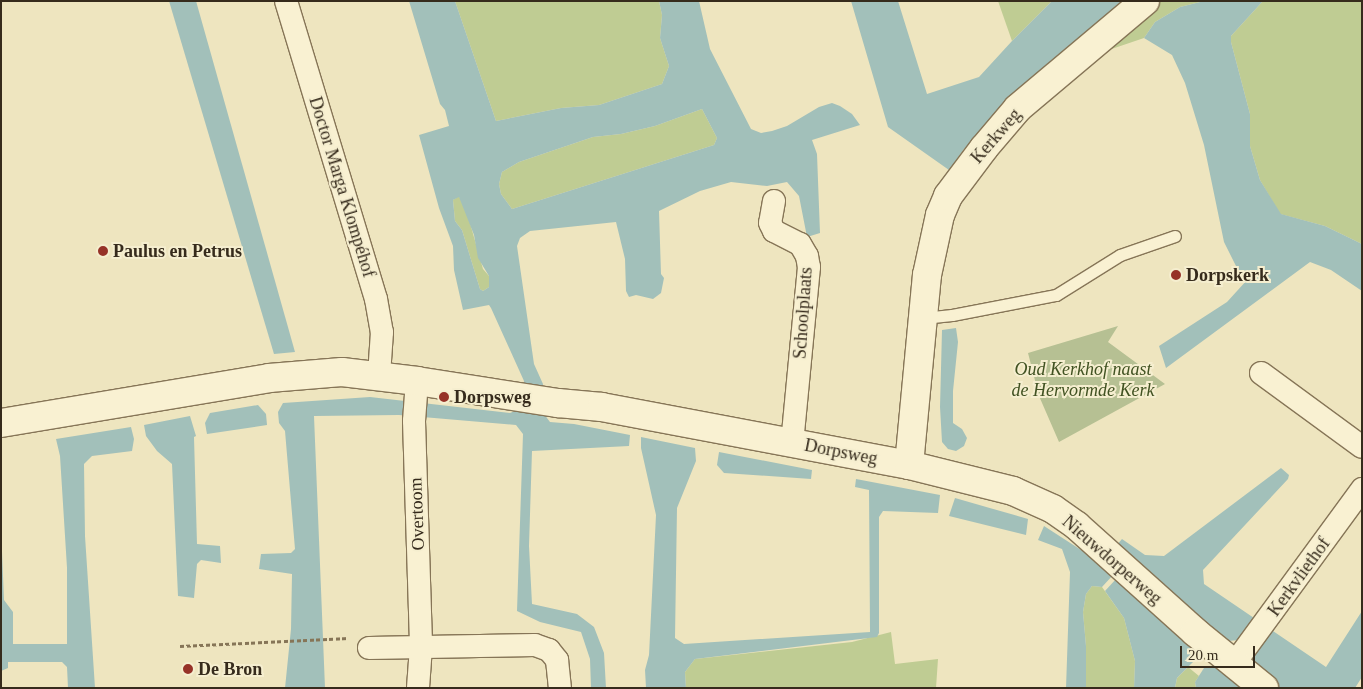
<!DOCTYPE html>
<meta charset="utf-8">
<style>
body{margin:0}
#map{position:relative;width:1363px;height:689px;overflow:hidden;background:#eee5bf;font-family:Georgia,serif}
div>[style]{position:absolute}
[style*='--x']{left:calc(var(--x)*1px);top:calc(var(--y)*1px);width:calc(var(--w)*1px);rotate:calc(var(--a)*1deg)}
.green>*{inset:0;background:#bfcc93}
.cemetery>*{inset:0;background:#b6c093}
.water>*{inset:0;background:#a2c0ba}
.path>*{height:3px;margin-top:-1.5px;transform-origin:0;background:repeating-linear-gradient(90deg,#867557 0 4px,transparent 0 6.5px)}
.roads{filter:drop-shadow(1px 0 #867557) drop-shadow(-1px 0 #867557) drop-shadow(0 1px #867557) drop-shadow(0 -1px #867557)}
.lane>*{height:11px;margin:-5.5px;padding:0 5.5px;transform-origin:5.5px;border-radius:5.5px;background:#f9f1d2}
.street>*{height:22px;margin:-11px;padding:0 11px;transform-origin:11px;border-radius:11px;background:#f9f1d2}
.secondary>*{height:28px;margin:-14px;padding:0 14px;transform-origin:14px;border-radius:14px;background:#f9f1d2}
.dots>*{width:14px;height:14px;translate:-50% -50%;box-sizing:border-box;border:2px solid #f5eecf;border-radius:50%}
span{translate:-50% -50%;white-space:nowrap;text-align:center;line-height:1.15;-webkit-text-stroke:4px #f5eecf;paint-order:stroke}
.street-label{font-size:18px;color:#362b1c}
.poi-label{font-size:18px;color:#362b1c;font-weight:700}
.left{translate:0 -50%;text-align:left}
.park-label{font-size:18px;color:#415222;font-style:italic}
.frame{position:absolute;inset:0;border:2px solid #362b1c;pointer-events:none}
.scale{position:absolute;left:1180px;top:646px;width:75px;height:22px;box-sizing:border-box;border:2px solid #362b1c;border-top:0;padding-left:6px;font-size:15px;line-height:18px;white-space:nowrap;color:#362b1c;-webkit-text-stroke:4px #f5eecf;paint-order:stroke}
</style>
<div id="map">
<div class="green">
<div style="clip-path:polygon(455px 1px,659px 1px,662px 15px,660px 38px,669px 66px,662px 84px,599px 105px,561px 108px,496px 121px)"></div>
<div style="clip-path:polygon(998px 1px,1052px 1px,1012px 41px)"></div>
<div style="clip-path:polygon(1123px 1px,1204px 1px,1180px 7px,1155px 22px,1144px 38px,1038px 74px)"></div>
<div style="clip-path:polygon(1263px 1px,1362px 1px,1362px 244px,1325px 226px,1280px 214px,1260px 180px,1250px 146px,1250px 114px,1231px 42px,1231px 36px)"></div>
<div style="clip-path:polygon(702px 109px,717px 138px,714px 145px,512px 209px,501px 194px,499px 184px,502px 172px,519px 162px,593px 137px,621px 134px,655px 126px)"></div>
<div style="clip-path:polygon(459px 196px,468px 216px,483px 269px,489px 276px,489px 287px,483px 291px,480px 289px,462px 230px,455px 221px,453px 200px)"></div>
<div style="clip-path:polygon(1092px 586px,1102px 587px,1124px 618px,1135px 661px,1134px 688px,1086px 688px,1086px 646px,1083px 612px,1086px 594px)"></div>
<div style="clip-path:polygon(891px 632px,895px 664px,938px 659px,936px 688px,686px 688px,685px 672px,695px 659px,852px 642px)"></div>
<div style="clip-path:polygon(1188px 667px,1199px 676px,1195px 682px,1196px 688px,1175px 688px,1177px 678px)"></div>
</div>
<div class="cemetery">
<div style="clip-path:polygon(1118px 326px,1108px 342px,1165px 384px,1059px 442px,1039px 396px,1028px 353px)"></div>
</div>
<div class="water">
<div style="clip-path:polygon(169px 1px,196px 1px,295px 352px,274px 354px)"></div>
<div style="clip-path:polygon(evenodd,409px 1px,455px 1px,496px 121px,561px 108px,599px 105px,662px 84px,669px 66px,660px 38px,662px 15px,659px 1px,699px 1px,710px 49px,751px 129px,761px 133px,772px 131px,787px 126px,819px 107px,832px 103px,840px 106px,852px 114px,860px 125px,812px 140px,817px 154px,820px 233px,807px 237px,799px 196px,787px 182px,767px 186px,731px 182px,700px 191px,659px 211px,661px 274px,664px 278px,661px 293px,653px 299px,636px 295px,629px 297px,626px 291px,625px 259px,616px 222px,530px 231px,520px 238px,517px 246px,534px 364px,543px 384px,541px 410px,550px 422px,574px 424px,630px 435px,629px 446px,532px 451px,529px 546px,532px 604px,577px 614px,594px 627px,604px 653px,606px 688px,591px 688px,590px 659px,581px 632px,540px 622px,517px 611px,523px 434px,516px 425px,399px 415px,314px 416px,325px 688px,285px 688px,291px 629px,292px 574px,259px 569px,261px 554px,291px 553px,295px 549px,285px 431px,279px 423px,278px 412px,283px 403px,370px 397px,510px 413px,522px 408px,524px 381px,491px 308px,489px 305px,463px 310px,454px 270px,453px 246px,439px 208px,419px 135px,449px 126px,445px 110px,440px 104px,409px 1px,702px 109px,717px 138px,714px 145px,512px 209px,501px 194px,499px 184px,502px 172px,519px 162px,593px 137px,621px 134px,655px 126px,702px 109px,409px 1px,459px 197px,474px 235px,478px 258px,489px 276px,489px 287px,483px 291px,480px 289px,462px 230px,455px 221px,453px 200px,459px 197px)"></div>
<div style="clip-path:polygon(851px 1px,898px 1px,927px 94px,979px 77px,1012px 41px,1052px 1px,1123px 1px,1038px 74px,964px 149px,949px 170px,888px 127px)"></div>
<div style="clip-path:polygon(1204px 1px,1263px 1px,1231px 36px,1231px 42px,1250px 114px,1250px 146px,1260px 180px,1281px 214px,1325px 226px,1362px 244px,1362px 291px,1331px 270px,1310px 262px,1166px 368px,1159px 346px,1227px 302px,1247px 280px,1237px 268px,1224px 242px,1204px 145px,1185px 83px,1172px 55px,1144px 38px,1155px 22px,1180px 7px)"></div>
<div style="clip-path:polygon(956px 328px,958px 342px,953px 391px,953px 423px,962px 429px,967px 438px,964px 446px,956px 451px,948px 449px,942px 442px,940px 407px,942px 330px)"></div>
<div style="clip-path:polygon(258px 405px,266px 414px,267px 425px,207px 434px,205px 423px,210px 413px)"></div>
<div style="clip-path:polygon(190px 416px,196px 436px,194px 437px,197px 544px,220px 546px,221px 563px,201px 560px,197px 564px,194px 598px,178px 596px,172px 464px,157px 451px,146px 436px,144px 425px)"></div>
<div style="clip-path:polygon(131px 427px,134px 439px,132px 451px,92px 456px,84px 464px,85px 536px,95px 688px,68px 688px,67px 667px,62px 662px,8px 662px,8px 668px,1px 671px,1px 527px,4px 600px,13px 612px,13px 644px,67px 644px,67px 568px,60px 456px,56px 439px)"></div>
<div style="clip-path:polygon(641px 437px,695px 448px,696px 461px,677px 508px,675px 638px,684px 644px,870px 632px,869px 490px,855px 487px,856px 479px,940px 495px,938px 513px,883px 511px,879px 517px,879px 633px,877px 637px,695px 659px,685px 672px,686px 688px,646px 688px,645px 670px,649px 655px,656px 515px,641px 448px)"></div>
<div style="clip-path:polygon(719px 452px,812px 470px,811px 479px,724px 473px,717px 465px)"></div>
<div style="clip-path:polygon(1281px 468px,1289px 475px,1288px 479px,1203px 570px,1204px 584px,1326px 667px,1362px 611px,1362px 677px,1355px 688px,1279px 688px,1253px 663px,1255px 652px,1239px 640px,1228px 641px,1116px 546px,1122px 539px,1145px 555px,1164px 556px)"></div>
<div style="clip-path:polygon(955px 498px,1028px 519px,1026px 535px,949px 516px)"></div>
<div style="clip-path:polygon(1044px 526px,1095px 559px,1113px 575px,1102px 587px,1092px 586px,1086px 594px,1083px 612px,1086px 646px,1086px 688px,1066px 688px,1070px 572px,1062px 549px,1038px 540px)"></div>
<div style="clip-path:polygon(1116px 579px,1195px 650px,1196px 659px,1177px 678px,1175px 688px,1134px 688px,1135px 661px,1124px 618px,1105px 591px)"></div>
<div style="clip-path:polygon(1215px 666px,1241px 688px,1196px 688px,1195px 682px,1204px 668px)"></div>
</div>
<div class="path">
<div style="--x:180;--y:646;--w:169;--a:-2.7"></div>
</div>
<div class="roads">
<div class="lane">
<div style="--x:923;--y:318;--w:29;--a:-6"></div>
<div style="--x:952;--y:315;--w:106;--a:-10.9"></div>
<div style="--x:1056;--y:295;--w:75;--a:-32"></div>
<div style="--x:1120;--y:255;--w:58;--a:-19.1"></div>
</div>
<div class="street">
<div style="--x:286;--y:1;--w:311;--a:73.2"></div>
<div style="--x:376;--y:299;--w:34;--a:80"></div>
<div style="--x:382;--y:332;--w:43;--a:94"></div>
<div style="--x:774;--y:201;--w:22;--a:100"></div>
<div style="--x:770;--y:223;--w:9;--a:63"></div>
<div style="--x:774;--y:231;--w:29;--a:27"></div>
<div style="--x:800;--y:244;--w:14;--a:60"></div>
<div style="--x:807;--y:256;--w:11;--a:80"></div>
<div style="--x:809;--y:267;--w:177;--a:95.5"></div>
<div style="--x:1261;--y:373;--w:125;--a:36.2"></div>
<div style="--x:417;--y:381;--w:40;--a:94.3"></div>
<div style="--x:414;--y:421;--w:226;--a:88.2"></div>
<div style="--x:421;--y:647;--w:41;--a:94.2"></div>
<div style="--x:369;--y:648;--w:166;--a:-1"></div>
<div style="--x:535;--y:645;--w:15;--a:20"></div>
<div style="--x:549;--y:650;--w:13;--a:51"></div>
<div style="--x:557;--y:660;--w:28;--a:84"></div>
<div style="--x:1234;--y:664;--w:217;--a:-53.8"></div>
</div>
<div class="secondary">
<div style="--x:1;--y:423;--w:272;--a:-9.5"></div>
<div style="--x:269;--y:378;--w:73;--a:-4.7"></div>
<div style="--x:342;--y:372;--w:76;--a:6.8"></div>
<div style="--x:417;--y:381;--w:143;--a:8.9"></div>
<div style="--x:558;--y:403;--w:44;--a:5.2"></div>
<div style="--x:602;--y:407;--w:312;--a:10.7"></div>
<div style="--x:909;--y:465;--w:107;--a:14"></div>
<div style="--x:1013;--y:491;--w:44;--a:24.2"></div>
<div style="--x:1053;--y:509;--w:29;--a:35"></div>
<div style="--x:1077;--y:526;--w:159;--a:41.9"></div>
<div style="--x:1195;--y:632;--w:89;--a:39.1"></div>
<div style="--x:909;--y:465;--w:191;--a:-84.6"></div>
<div style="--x:927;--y:275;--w:61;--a:-77.8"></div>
<div style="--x:940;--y:215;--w:21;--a:-67"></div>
<div style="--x:948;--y:196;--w:60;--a:-53.1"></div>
<div style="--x:984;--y:148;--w:52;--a:-49.6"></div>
<div style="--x:1018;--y:108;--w:166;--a:-40.1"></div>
</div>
</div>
<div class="dots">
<div style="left:103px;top:251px;background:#963227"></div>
<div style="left:1176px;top:275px;background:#963227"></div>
<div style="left:444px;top:397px;background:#963227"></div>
<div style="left:188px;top:669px;background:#963227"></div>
</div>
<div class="street-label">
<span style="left:996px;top:136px;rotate:-49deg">Kerkweg</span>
<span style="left:342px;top:187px;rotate:73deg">Doctor Marga Klompéhof</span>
<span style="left:803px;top:313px;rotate:-86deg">Schoolplaats</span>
<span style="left:841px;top:452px;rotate:11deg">Dorpsweg</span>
<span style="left:417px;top:514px;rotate:-92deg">Overtoom</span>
<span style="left:1112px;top:560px;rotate:41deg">Nieuwdorperweg</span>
<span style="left:1299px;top:577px;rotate:-54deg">Kerkvliethof</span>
</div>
<div class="poi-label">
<span class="left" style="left:113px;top:251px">Paulus en Petrus</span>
<span class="left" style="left:1186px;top:275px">Dorpskerk</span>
<span class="left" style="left:454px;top:397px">Dorpsweg</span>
<span class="left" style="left:198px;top:669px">De Bron</span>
</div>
<div class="park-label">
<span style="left:1083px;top:380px">Oud Kerkhof naast<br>de Hervormde Kerk</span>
</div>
<div class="frame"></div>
<div class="scale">20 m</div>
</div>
